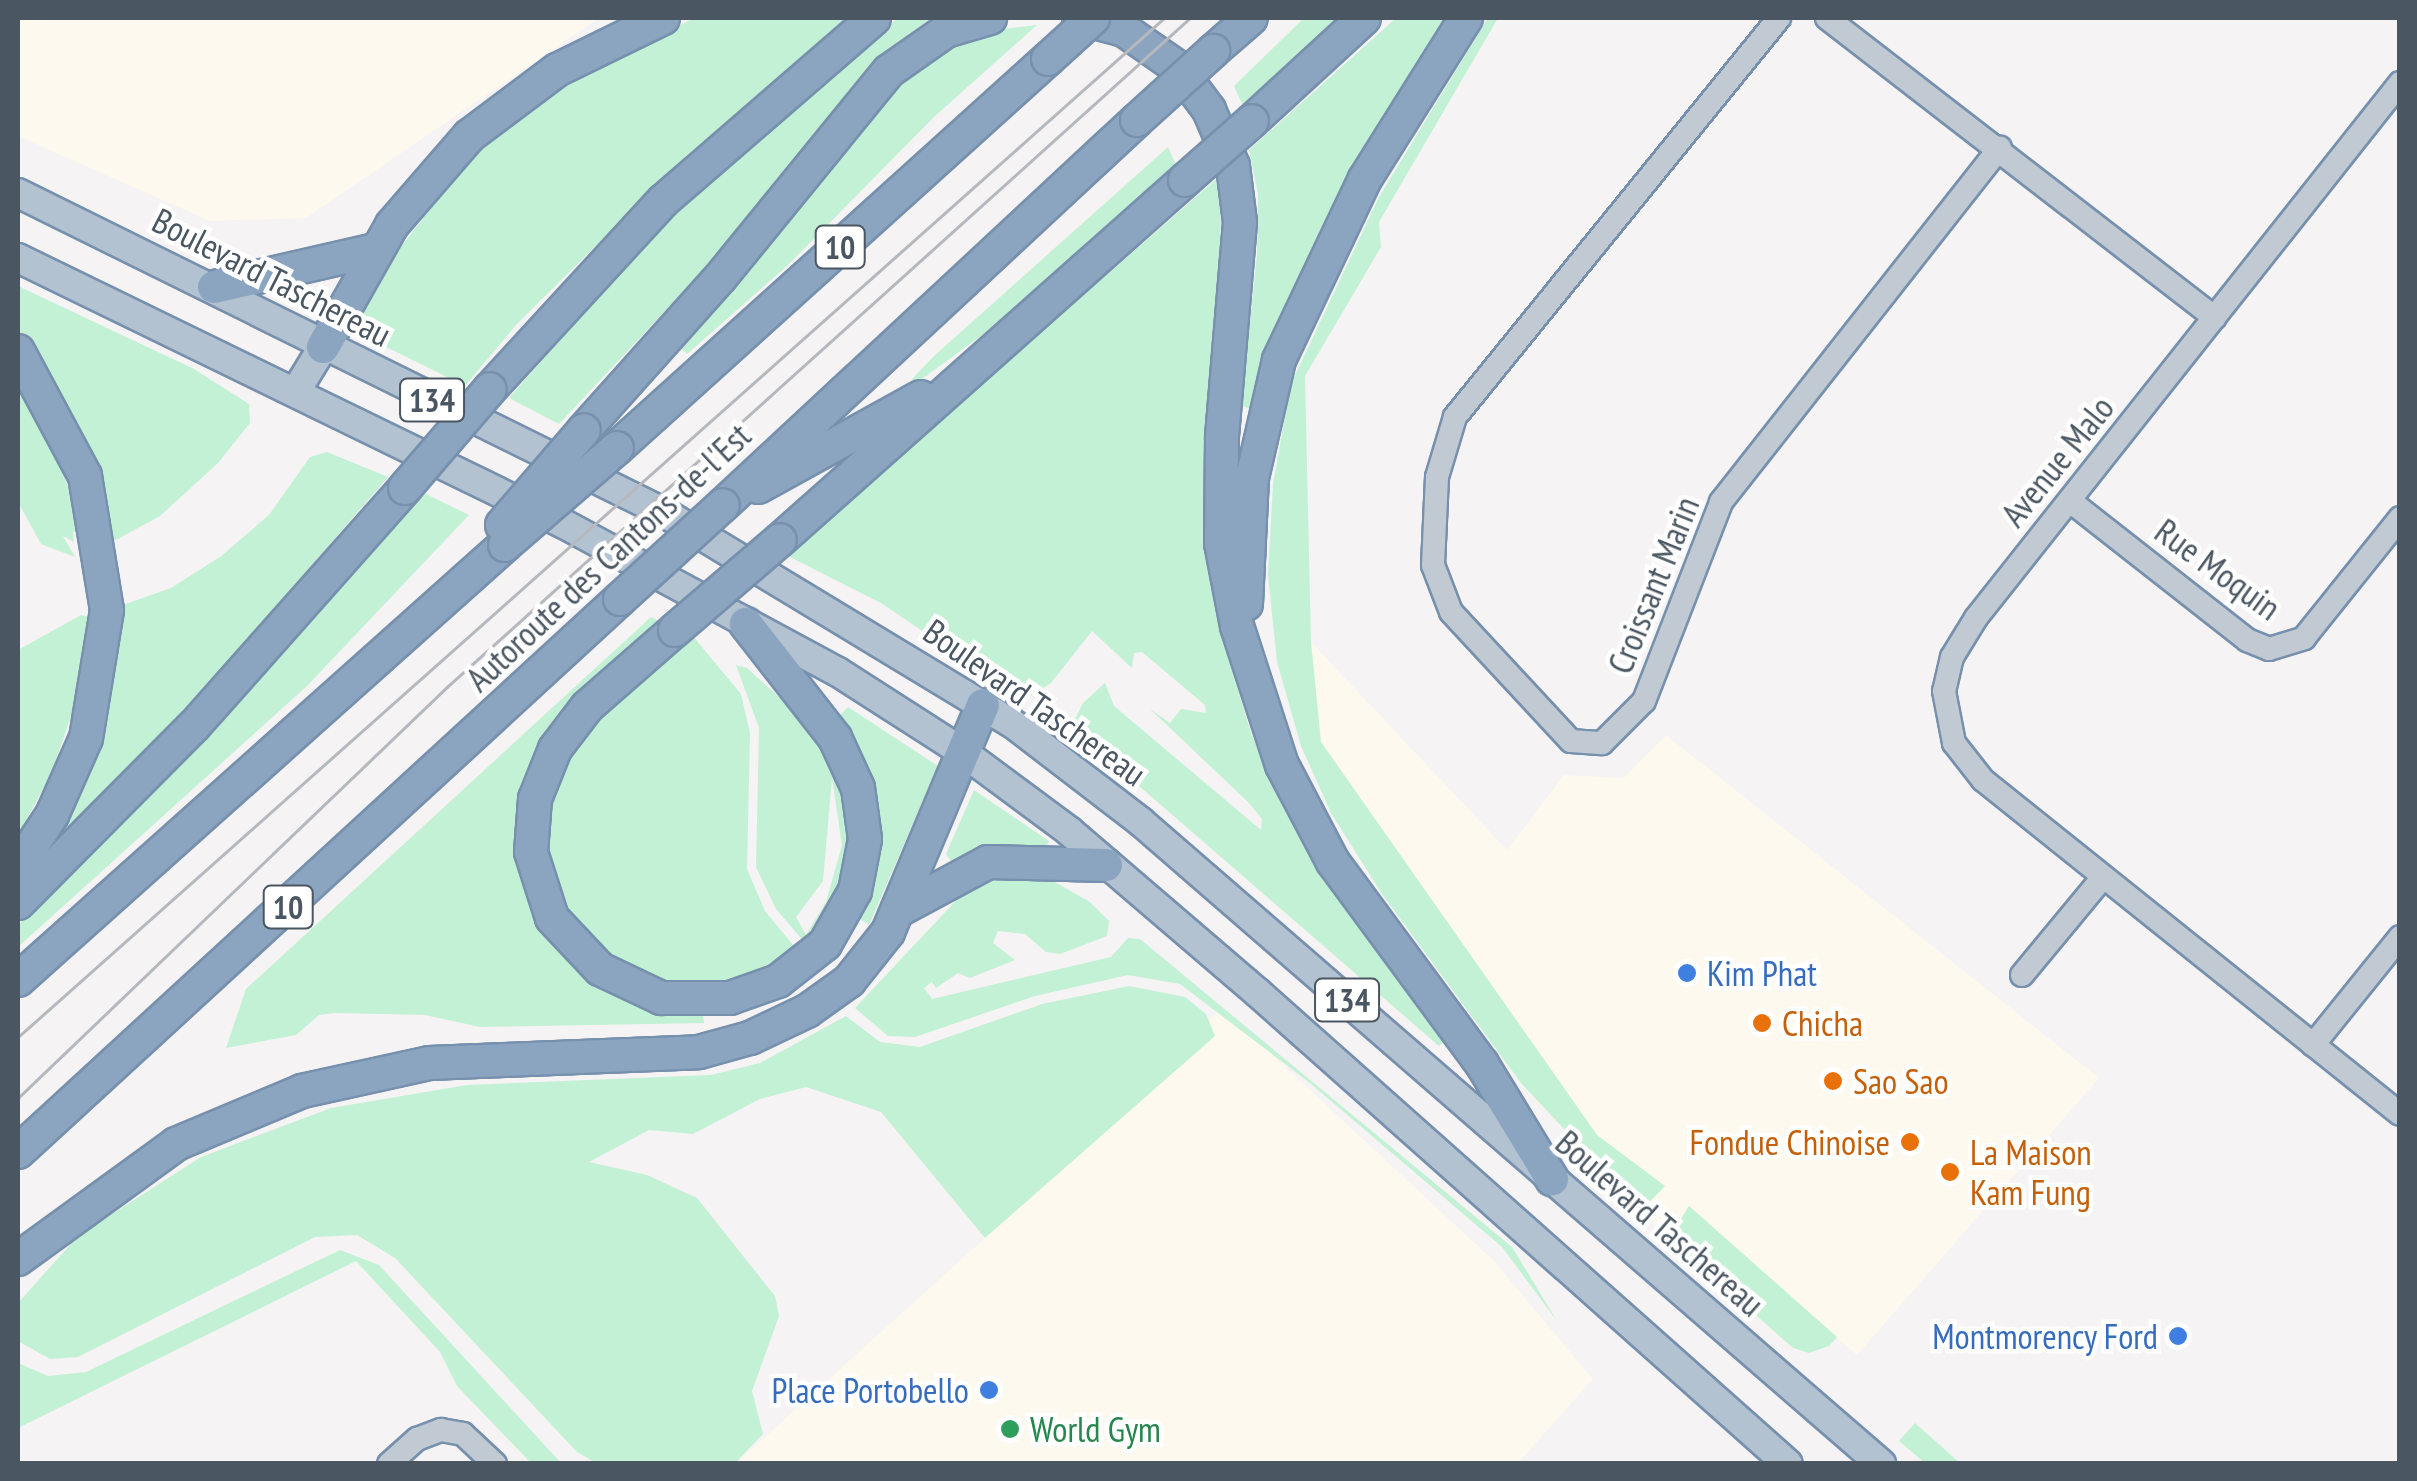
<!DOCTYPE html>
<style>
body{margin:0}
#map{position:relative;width:2417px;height:1481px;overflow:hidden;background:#f5f3f3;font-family:"PT Sans Narrow",sans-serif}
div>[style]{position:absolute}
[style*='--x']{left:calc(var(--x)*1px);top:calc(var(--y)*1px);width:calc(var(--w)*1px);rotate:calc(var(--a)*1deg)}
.commercial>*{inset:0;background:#fdf9ef}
.green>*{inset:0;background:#c3f1d5}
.roads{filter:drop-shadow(2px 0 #7690ad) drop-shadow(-2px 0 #7690ad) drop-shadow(0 2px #7690ad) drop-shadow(0 -2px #7690ad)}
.minor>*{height:22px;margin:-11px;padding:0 11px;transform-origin:11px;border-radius:11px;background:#c1cad2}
.major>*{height:28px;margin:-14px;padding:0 14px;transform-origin:14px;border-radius:14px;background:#b3c2d1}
.highway>*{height:32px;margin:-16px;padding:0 16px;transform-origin:16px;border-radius:16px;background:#8ba5c1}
.tram>*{height:2.5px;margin:-1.25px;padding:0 1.25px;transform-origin:1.25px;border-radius:1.25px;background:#b5b8bd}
.bridges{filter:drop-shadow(2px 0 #7690ad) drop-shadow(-2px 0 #7690ad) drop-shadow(0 2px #7690ad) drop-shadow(0 -2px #7690ad)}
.highway-bridge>*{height:32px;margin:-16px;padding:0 16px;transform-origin:16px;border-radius:16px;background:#8ba5c1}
.dots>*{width:28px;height:28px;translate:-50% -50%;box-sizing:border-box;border:5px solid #fff;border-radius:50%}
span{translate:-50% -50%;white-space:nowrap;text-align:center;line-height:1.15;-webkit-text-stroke:9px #fff;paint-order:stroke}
.shield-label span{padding:2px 8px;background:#fff;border:2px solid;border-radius:8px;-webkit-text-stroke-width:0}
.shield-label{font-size:32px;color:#4a5661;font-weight:700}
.street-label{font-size:35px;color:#4a5661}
.shop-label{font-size:35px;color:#366cbe}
.left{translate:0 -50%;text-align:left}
.right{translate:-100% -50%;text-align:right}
.food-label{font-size:35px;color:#c56008}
.leisure-label{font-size:35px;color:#27864d}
.frame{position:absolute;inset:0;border:20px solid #4a5661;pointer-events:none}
</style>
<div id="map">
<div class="commercial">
<div style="clip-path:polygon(18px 18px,599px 18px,306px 218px,210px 221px,18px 136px)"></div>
<div style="clip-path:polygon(1311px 642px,1507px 850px,1564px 775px,1624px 778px,1666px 735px,2099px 1078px,1857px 1355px,1689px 1206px,1669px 1238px,1641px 1211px,1664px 1185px,1597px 1135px,1321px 742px)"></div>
<div style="clip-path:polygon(1222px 1008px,1493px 1260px,1593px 1379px,1518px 1463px,735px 1464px,985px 1238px)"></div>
</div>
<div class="green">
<div style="clip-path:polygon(694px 18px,849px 18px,687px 155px,516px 325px,465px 386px,362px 335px,360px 314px,391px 260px,476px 149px,533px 101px)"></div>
<div style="clip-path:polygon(898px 18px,931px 18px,887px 50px,727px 245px,559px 424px,509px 398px,661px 224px)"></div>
<div style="clip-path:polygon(1304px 18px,1340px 18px,1243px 106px,1234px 86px)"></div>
<div style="clip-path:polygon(1396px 18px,1452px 18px,1255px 410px,1241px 406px,1257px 255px,1258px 194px,1249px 150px)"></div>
<div style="clip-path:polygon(1488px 18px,1498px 18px,1379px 222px,1381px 247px,1305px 376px,1311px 642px,1321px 742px,1597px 1135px,1665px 1186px,1641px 1211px,1521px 1083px,1382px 894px,1331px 813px,1301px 746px,1277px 662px,1268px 575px,1273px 484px,1291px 384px,1379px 197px)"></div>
<div style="clip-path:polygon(1037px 25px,935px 116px,787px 266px,687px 354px,679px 346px,895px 87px,936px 52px,986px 31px)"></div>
<div style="clip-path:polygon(1168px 147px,1176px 165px,985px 333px,915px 384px,912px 379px,934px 356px)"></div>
<div style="clip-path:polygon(1221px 175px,1218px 606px,1226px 651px,1251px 733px,1285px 810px,1326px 879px,1445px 1041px,1439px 1046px,1071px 727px,1083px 703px,1105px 683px,1114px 706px,1261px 830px,1262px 819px,1248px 802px,1150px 709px,1170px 723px,1181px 709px,1206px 713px,1205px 705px,1142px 652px,1134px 653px,1132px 668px,1092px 631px,1051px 683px,1025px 700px,881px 603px,786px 555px)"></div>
<div style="clip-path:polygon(18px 286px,194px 369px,249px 404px,250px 423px,218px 463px,160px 516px,114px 541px,105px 497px,18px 334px)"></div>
<div style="clip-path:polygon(18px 383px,47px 431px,72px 498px,80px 531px,73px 532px,74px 542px,63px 536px,75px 557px,41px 544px,18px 502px)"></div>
<div style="clip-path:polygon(327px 452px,388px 477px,208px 685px,71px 829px,61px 821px,120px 606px,171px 588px,220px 557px,269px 515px,310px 457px)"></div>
<div style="clip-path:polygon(424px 493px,469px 515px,307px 686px,18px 947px,18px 925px,204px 737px)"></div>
<div style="clip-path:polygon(81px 615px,89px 617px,74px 707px,52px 772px,18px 835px,18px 650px)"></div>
<div style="clip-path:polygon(651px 617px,666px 625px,573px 703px,518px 856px,540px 924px,584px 977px,639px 1006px,703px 1016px,704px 1023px,480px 1027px,425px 1015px,335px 1013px,319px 1015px,296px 1035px,226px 1048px,246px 989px)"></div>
<div style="clip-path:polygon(692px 635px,741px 694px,750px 733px,747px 869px,765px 911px,798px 951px,730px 984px,682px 987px,612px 961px,566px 912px,545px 843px,545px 820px,574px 748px,601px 714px)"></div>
<div style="clip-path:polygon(evenodd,736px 665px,747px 668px,801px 717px,838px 774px,852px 830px,840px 894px,806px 944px,776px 909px,756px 867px,759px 728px,736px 665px,832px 778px,842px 845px,826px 902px,806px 935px,796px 917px,823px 881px,832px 778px)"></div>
<div style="clip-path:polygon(848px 707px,938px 766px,869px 925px,860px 919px,877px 868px,878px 808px,861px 755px,838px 717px)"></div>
<div style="clip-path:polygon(974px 790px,1049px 841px,1046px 848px,994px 848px,953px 864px,946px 854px)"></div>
<div style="clip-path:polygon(1029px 876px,1051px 880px,1090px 902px,1109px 921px,1107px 936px,1060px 954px,1046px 952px,1025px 934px,998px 931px,993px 943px,1015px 960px,970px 978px,958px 973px,936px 988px,932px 982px,924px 988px,932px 999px,1111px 957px,1128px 938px,1140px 939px,1512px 1247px,1557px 1321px,1502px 1247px,1310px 1083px,1180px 984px,1128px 975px,1035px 996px,915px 1037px,888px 1036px,855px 1008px,965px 891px,993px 878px)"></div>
<div style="clip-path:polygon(1129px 986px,1185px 997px,1206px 1014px,1215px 1036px,985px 1238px,881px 1112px,806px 1087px,760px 1099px,693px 1134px,649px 1130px,589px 1162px,647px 1175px,697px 1198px,775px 1296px,779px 1316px,752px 1391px,763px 1434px,735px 1463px,596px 1463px,577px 1452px,395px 1258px,357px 1235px,315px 1237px,78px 1357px,50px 1359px,18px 1341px,18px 1303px,78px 1236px,201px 1157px,331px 1108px,467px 1085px,711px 1075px,760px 1063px,846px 1016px,880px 1042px,920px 1047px,1042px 1004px)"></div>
<div style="clip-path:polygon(1689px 1206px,1837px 1337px,1829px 1346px,1809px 1353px,1793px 1348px,1669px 1238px)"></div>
<div style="clip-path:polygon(340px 1250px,379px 1265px,561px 1463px,531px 1463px,457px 1386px,440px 1352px,356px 1261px,18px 1428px,18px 1363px,48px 1376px,86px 1372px)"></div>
<div style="clip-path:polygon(1915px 1423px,1960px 1463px,1925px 1463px,1899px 1441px)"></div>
</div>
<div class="roads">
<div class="minor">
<div style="--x:1779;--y:18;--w:514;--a:129.08"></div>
<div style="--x:1455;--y:417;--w:63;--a:106.7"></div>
<div style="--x:1437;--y:477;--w:88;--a:92.6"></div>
<div style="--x:1433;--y:565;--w:50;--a:69"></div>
<div style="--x:1451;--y:612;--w:176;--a:47.1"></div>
<div style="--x:1571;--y:741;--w:31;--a:4"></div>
<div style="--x:1602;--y:743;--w:59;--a:-45"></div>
<div style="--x:1644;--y:701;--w:213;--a:-68.8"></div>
<div style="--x:1721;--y:502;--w:451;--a:-51.8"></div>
<div style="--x:1827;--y:18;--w:490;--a:37.7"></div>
<div style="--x:2400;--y:83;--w:683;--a:128.4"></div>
<div style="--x:1976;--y:618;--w:46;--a:121.6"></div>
<div style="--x:1952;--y:657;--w:35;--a:103"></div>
<div style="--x:1944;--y:691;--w:53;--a:79.1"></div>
<div style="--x:1954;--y:743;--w:47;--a:51.9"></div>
<div style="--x:1983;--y:780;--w:534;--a:38.69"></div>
<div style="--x:2070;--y:501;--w:225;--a:38.1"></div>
<div style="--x:2247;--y:640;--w:24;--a:22"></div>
<div style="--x:2269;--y:649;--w:37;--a:-17"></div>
<div style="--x:2304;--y:638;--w:154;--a:-51.3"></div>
<div style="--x:2022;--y:975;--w:127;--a:-50.4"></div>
<div style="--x:2313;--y:1045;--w:139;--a:-51.1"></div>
<div style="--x:389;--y:1464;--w:38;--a:-42"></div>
<div style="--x:417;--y:1439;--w:26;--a:-21"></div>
<div style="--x:441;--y:1430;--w:22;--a:10"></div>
<div style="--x:463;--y:1434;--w:44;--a:43.2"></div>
</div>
<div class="major">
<div style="--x:18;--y:193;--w:720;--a:26.32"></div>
<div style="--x:663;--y:512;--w:408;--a:31.2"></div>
<div style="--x:1012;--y:723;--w:163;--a:37.5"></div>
<div style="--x:1141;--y:822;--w:980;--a:40.94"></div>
<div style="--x:18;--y:258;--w:607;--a:25.97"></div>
<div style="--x:564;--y:524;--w:311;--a:28.4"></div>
<div style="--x:838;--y:672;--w:150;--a:32.7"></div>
<div style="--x:964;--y:753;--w:131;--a:36.6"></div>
<div style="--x:1069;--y:831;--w:248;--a:40.6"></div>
<div style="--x:1257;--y:992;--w:710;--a:41.63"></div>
<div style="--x:296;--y:391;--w:52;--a:-58.5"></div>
</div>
<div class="highway">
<div style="--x:1079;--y:18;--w:47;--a:14.9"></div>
<div style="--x:1124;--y:30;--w:65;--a:34.9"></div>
<div style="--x:1177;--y:67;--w:54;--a:53.3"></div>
<div style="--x:1209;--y:110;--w:61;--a:66.8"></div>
<div style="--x:1233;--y:166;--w:56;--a:82.9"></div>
<div style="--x:1240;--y:222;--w:217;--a:94.8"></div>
<div style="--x:1222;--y:438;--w:105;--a:90.5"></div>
<div style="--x:1221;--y:543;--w:85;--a:79.1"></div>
<div style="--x:1237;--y:626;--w:146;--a:72.1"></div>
<div style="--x:1282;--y:765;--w:110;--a:62.3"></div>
<div style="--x:1333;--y:862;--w:251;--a:53.6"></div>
<div style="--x:1482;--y:1064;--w:135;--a:58.7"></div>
<div style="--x:1213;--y:51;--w:50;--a:-41"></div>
<div style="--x:1252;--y:121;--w:152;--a:-42.6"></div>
<div style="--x:214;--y:287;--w:166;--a:-12.9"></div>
<div style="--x:323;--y:347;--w:140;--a:-60.5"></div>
<div style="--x:392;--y:225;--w:118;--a:-49.1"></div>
<div style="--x:469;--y:136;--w:110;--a:-36.9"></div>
<div style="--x:557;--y:70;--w:118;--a:-26.1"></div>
<div style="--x:18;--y:351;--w:142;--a:61.8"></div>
<div style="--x:85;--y:476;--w:136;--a:80.7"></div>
<div style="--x:107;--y:610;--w:130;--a:99.3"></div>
<div style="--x:86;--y:738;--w:84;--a:113.8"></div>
<div style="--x:52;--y:815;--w:62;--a:123.2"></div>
<div style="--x:490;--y:389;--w:255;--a:-47.4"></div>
<div style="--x:663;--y:201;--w:279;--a:-40.9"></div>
<div style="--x:584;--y:430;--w:204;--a:-48.2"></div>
<div style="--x:720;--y:278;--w:267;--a:-50.8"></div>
<div style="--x:889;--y:71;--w:70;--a:-35.1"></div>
<div style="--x:946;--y:31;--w:46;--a:-16.5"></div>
<div style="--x:617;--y:448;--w:581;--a:-42.07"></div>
<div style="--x:758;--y:487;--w:186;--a:-28.9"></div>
<div style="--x:723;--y:505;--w:565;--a:-42.92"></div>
<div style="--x:780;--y:540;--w:542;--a:-41.63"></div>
<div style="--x:1246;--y:604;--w:126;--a:-87.3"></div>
<div style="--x:1252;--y:478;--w:121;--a:-77.1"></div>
<div style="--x:1279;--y:360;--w:200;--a:-64.6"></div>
<div style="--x:1365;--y:179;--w:190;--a:-57.9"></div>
<div style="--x:675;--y:630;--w:117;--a:138.8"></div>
<div style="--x:587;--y:707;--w:53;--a:127.3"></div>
<div style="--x:555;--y:749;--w:54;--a:111.8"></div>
<div style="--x:535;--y:799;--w:53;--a:94.3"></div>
<div style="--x:531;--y:852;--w:69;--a:72.3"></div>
<div style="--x:552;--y:918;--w:70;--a:46.7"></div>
<div style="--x:600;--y:969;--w:68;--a:25.4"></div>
<div style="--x:661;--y:998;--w:69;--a:0"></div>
<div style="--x:730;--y:998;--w:51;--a:-19.5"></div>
<div style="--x:778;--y:981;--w:60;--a:-38.2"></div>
<div style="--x:825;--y:944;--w:61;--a:-60.5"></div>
<div style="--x:855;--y:891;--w:53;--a:-79.1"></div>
<div style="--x:865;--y:839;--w:51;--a:-97.8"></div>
<div style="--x:858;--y:788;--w:55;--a:-114.7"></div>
<div style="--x:835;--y:738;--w:145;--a:-128"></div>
<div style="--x:18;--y:903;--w:250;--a:-45.2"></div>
<div style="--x:194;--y:726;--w:318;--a:-48.4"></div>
<div style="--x:899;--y:910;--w:101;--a:-28.3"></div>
<div style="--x:988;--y:862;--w:118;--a:1.5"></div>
<div style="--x:18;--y:980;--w:653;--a:-41.77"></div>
<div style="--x:18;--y:1152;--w:817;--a:-42.57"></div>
<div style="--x:18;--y:1259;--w:195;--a:-36"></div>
<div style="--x:176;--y:1144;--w:137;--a:-22.8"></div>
<div style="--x:302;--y:1091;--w:130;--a:-12.4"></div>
<div style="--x:429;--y:1063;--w:270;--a:-2.3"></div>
<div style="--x:699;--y:1052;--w:53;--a:-15.4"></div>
<div style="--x:750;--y:1038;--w:63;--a:-25.3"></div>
<div style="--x:807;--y:1011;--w:52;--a:-35.5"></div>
<div style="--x:849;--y:981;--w:63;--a:-51.5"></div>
<div style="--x:888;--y:932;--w:246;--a:-67.3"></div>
</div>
</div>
<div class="tram">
<div style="--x:18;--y:1037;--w:1534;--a:-41.64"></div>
<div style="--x:18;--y:1098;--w:594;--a:-43.77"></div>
<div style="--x:447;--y:687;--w:1000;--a:-42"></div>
</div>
<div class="bridges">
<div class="highway-bridge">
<div style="--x:1048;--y:59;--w:61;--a:-42.3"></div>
<div style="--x:1137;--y:120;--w:103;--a:-42.2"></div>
<div style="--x:1185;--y:180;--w:89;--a:-41.4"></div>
<div style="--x:405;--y:488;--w:130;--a:-49.4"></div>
<div style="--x:502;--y:525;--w:125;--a:-49.2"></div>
<div style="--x:505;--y:545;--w:148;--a:-40.9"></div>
<div style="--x:620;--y:599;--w:139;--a:-42.4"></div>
<div style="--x:675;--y:630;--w:138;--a:-40.6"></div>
</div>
</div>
<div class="dots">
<div style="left:1687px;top:973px;background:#3f7fe0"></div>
<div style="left:1762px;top:1023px;background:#e8710a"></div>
<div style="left:1833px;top:1081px;background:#e8710a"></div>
<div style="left:1910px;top:1142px;background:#e8710a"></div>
<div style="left:1950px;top:1172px;background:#e8710a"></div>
<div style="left:2178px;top:1336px;background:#3f7fe0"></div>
<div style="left:989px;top:1390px;background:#3f7fe0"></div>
<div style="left:1010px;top:1429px;background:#2e9e5b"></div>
</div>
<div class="shield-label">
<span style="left:840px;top:247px">10</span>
<span style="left:432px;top:400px">134</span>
<span style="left:288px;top:907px">10</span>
<span style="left:1347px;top:1000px">134</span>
</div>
<div class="street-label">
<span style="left:272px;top:277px;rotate:27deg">Boulevard Taschereau</span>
<span style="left:2057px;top:461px;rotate:-51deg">Avenue Malo</span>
<span style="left:608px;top:557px;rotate:-43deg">Autoroute des Cantons-de-l'Est</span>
<span style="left:2218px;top:569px;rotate:36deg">Rue Moquin</span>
<span style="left:1653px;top:585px;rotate:-68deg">Croissant Marin</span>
<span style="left:1035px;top:702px;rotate:35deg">Boulevard Taschereau</span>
<span style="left:1660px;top:1223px;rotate:41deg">Boulevard Taschereau</span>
</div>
<div class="shop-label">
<span class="left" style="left:1707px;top:973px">Kim Phat</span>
<span class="right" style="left:2158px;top:1336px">Montmorency Ford</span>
<span class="right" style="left:969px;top:1390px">Place Portobello</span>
</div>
<div class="food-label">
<span class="left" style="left:1782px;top:1023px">Chicha</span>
<span class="left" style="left:1853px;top:1081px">Sao Sao</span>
<span class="right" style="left:1890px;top:1142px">Fondue Chinoise</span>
<span class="left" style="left:1970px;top:1172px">La Maison<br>Kam Fung</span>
</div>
<div class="leisure-label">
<span class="left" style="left:1030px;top:1429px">World Gym</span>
</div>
<div class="frame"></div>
</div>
